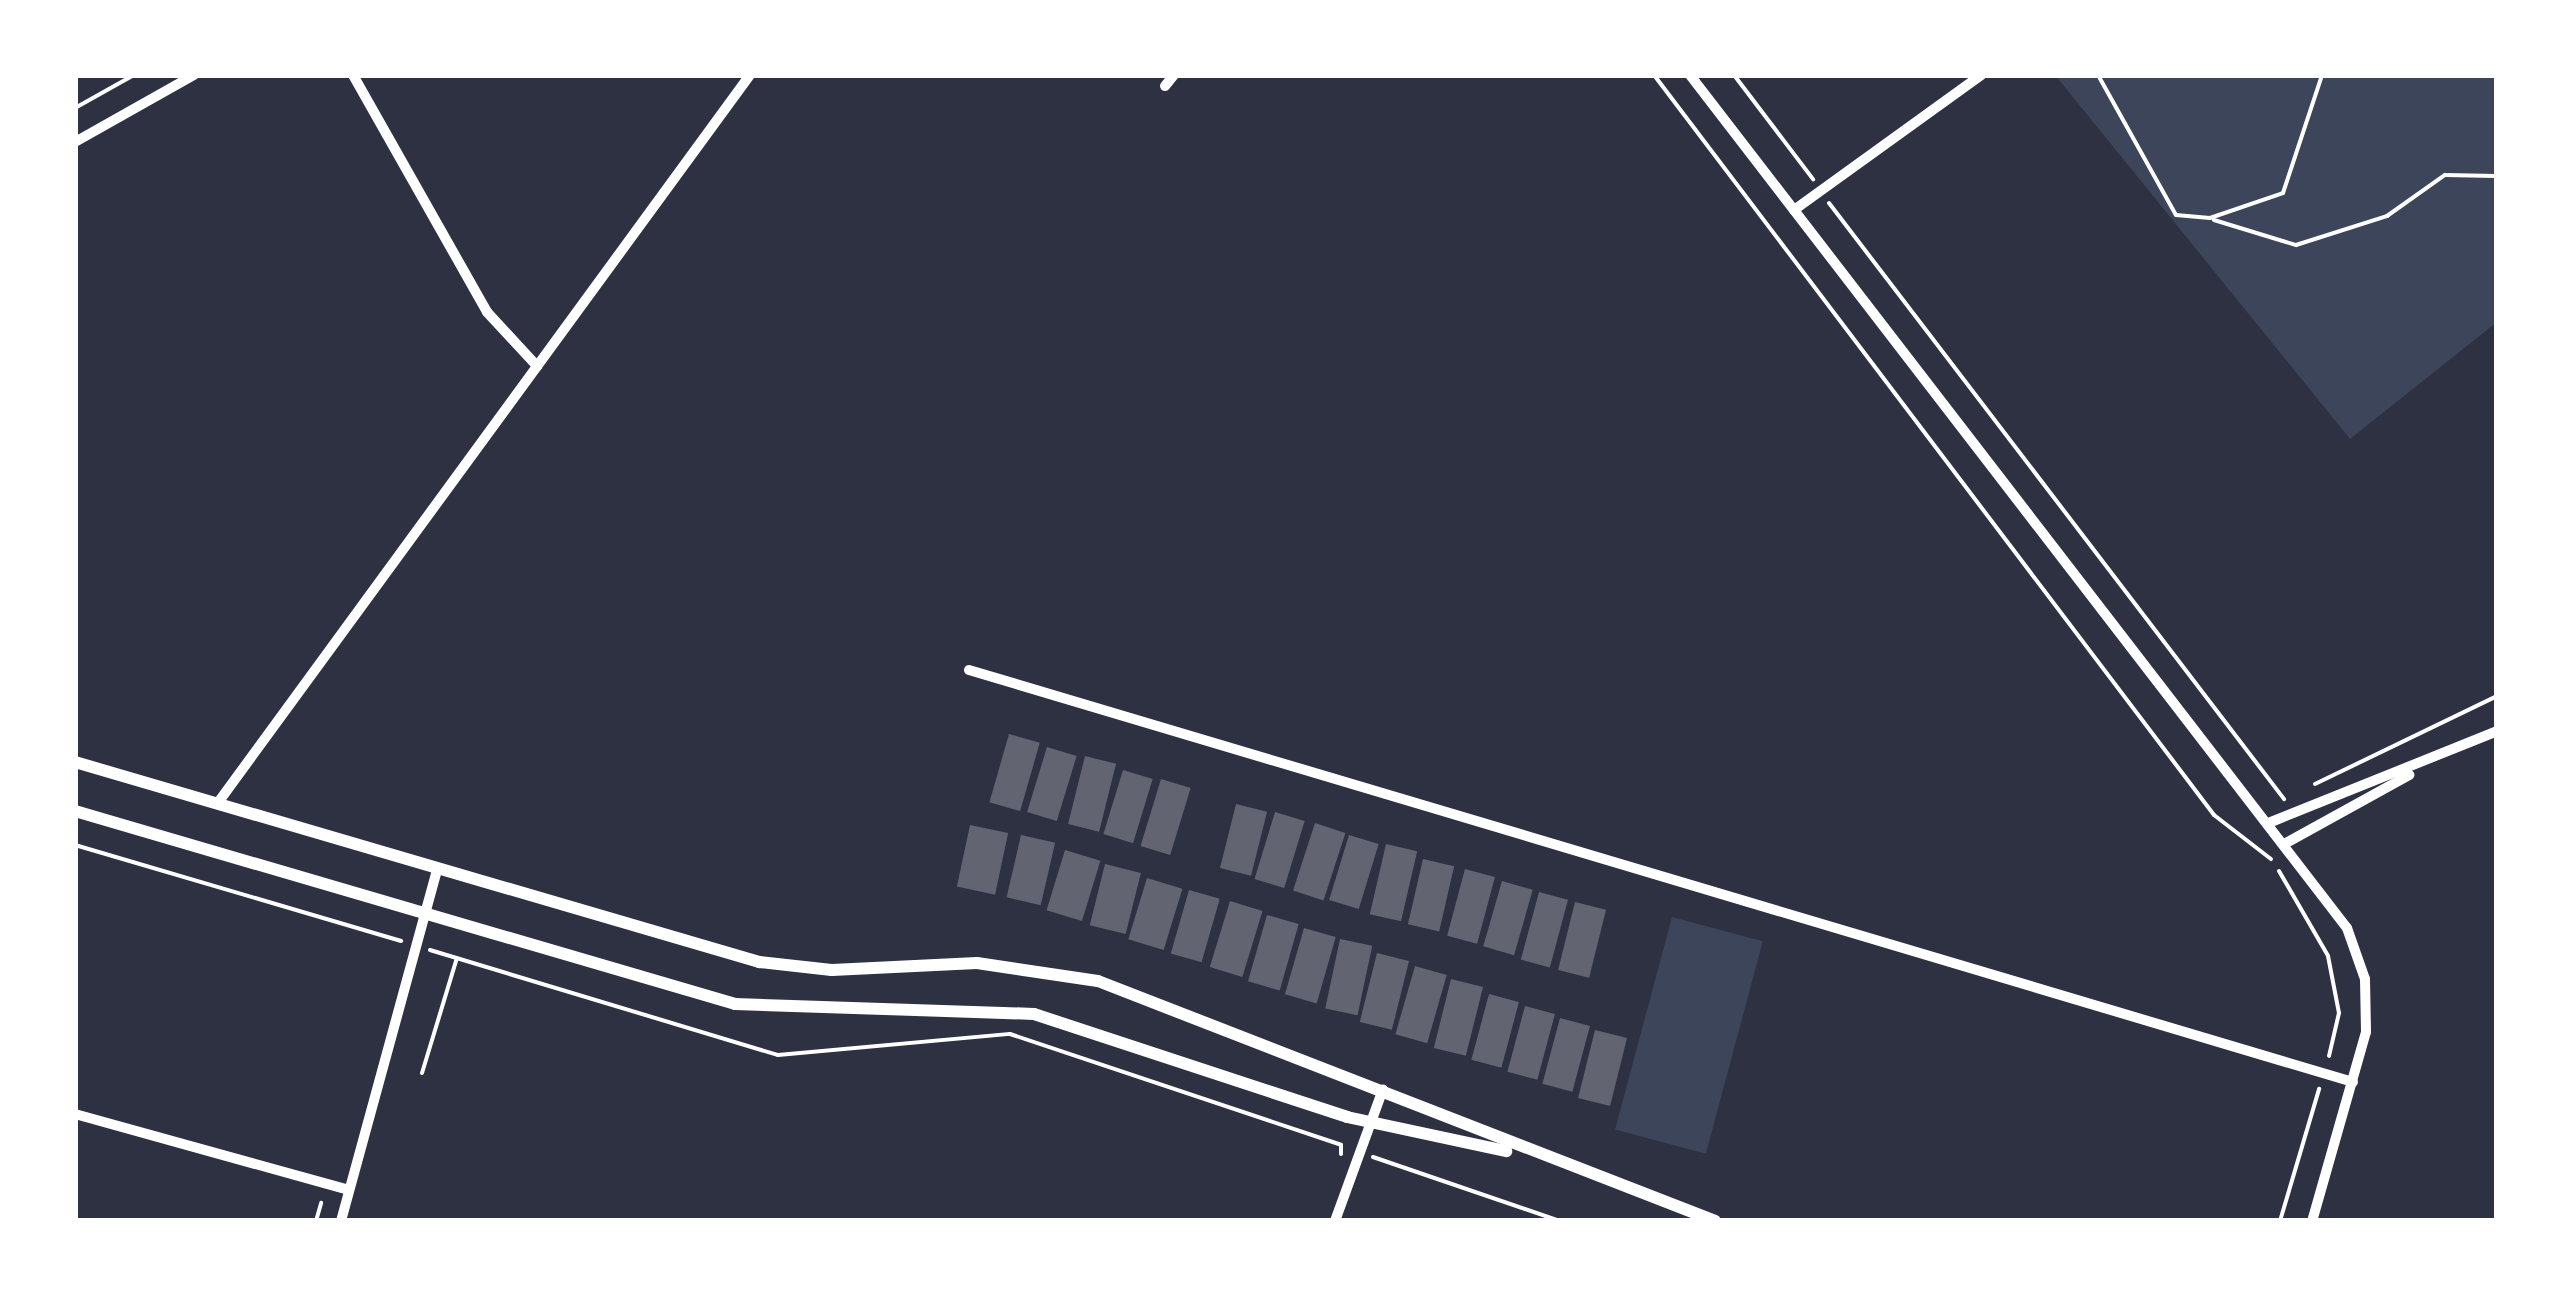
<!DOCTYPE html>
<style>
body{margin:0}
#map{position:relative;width:2572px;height:1296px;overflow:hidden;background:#2d3142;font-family:"Zilla Slab",serif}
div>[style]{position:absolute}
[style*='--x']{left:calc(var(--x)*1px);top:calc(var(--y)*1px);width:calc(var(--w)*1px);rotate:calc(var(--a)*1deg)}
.green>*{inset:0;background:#3c4559;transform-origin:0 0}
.building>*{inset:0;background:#626471;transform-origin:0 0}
.path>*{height:4px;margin:-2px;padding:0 2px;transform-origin:2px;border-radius:2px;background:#fff}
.minor>*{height:10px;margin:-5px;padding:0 5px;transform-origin:5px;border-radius:5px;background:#fff}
.tertiary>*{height:12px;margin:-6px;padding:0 6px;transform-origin:6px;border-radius:6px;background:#fff}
span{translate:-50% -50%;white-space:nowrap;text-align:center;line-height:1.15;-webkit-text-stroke:8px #fff;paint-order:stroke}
.frame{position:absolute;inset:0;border:78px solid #fff;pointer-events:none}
</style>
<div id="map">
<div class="green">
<div style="clip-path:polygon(2055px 75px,2497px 75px,2497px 322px,2350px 439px)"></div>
<div style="left:1672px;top:917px;width:94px;height:220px;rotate:15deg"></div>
</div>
<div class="building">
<div style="left:1009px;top:734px;width:32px;height:71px;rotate:16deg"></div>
<div style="left:1047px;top:747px;width:31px;height:68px;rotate:17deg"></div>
<div style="left:1085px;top:756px;width:32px;height:70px;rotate:14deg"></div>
<div style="left:1123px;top:770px;width:31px;height:67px;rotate:17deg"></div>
<div style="left:1161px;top:779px;width:31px;height:70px;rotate:17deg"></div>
<div style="left:1236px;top:804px;width:32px;height:66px;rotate:14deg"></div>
<div style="left:1275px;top:812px;width:31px;height:70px;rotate:17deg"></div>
<div style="left:1315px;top:823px;width:32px;height:71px;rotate:18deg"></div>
<div style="left:970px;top:825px;width:39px;height:63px;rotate:12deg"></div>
<div style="left:1021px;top:835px;width:35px;height:64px;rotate:13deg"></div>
<div style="left:1349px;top:835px;width:31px;height:68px;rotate:17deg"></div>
<div style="left:1386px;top:844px;width:32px;height:72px;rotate:13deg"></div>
<div style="left:1065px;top:850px;width:37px;height:63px;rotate:17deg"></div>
<div style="left:1423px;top:859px;width:32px;height:67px;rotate:13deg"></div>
<div style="left:1105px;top:864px;width:37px;height:63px;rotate:14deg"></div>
<div style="left:1465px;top:869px;width:31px;height:69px;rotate:15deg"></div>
<div style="left:1147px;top:878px;width:37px;height:64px;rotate:17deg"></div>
<div style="left:1502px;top:881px;width:32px;height:68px;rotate:16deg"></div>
<div style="left:1189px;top:890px;width:32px;height:66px;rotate:16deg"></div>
<div style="left:1539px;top:892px;width:30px;height:70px;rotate:15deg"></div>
<div style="left:1230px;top:901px;width:34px;height:69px;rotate:17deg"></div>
<div style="left:1575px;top:902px;width:32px;height:70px;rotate:14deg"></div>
<div style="left:1267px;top:915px;width:33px;height:69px;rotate:16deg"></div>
<div style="left:1304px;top:928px;width:33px;height:69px;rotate:16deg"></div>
<div style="left:1340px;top:939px;width:33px;height:71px;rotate:12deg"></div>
<div style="left:1377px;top:953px;width:33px;height:71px;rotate:14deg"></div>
<div style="left:1415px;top:966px;width:33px;height:71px;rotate:16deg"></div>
<div style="left:1451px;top:979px;width:33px;height:71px;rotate:14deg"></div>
<div style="left:1489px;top:994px;width:31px;height:68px;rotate:15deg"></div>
<div style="left:1525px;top:1006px;width:31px;height:68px;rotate:15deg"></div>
<div style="left:1560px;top:1018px;width:31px;height:68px;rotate:15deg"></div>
<div style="left:1595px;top:1030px;width:33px;height:70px;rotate:14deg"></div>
</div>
<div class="path">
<div style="--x:1654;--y:75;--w:928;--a:52.88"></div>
<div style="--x:2214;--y:815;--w:72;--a:37.7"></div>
<div style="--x:1734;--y:75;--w:131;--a:52.8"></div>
<div style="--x:2098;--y:75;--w:160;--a:60.9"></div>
<div style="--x:2176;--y:215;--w:34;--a:5"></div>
<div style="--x:2210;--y:218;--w:77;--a:-18.9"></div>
<div style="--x:2283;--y:193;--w:124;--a:-71.7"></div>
<div style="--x:75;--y:108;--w:68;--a:-29.2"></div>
<div style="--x:1829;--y:203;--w:750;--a:52.64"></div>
<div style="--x:2214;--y:220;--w:86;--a:17"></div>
<div style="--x:2296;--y:245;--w:96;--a:-17.7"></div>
<div style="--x:2387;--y:216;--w:71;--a:-35.3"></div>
<div style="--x:2445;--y:175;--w:51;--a:1.1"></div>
<div style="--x:2315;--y:784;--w:202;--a:-25.8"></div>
<div style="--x:75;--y:845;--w:340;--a:16.4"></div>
<div style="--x:2279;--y:871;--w:98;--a:60"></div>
<div style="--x:2328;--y:956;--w:58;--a:79.1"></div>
<div style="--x:2339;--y:1013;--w:44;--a:103.1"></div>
<div style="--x:430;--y:950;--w:363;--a:16.8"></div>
<div style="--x:778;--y:1055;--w:233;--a:-5.2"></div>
<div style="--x:1010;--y:1034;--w:349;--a:18.5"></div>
<div style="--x:1341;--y:1145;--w:9;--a:90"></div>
<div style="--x:422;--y:1073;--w:120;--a:-73.1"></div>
<div style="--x:1373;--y:1157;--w:198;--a:18.9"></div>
<div style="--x:316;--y:1221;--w:19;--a:-74"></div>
<div style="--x:2280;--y:1221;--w:138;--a:-73.5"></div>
</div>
<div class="minor">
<div style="--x:353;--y:75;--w:272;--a:60.5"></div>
<div style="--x:487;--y:312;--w:74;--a:47.2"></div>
<div style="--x:1690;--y:75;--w:1077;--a:52.4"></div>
<div style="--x:2347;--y:928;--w:54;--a:70.6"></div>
<div style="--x:2365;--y:979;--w:53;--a:88.9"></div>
<div style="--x:2366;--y:1032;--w:197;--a:105.9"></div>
<div style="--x:1165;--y:86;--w:14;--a:-51"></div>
<div style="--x:75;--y:142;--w:137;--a:-29.4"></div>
<div style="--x:1794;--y:210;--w:231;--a:-35.8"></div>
<div style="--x:969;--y:670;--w:1444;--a:16.58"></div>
<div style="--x:217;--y:804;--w:903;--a:-53.83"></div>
<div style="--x:2271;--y:822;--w:244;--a:-21.9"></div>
<div style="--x:2286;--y:843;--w:141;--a:-28.9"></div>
<div style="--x:75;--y:1114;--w:284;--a:15.5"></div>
<div style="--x:341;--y:1221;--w:364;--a:-74.7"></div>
<div style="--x:1335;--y:1221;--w:140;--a:-70"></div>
</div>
<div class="tertiary">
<div style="--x:75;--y:762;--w:713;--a:16.3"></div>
<div style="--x:759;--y:962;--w:73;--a:6.3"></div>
<div style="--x:832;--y:970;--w:145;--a:-2.8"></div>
<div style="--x:977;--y:963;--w:122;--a:8.5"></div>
<div style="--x:1098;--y:981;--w:662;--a:21.25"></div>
<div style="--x:75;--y:811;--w:688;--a:16.3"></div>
<div style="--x:735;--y:1004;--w:299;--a:1.9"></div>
<div style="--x:1034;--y:1014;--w:330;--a:18.2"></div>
<div style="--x:1347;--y:1117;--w:163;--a:12.1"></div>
</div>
<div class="frame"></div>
</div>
